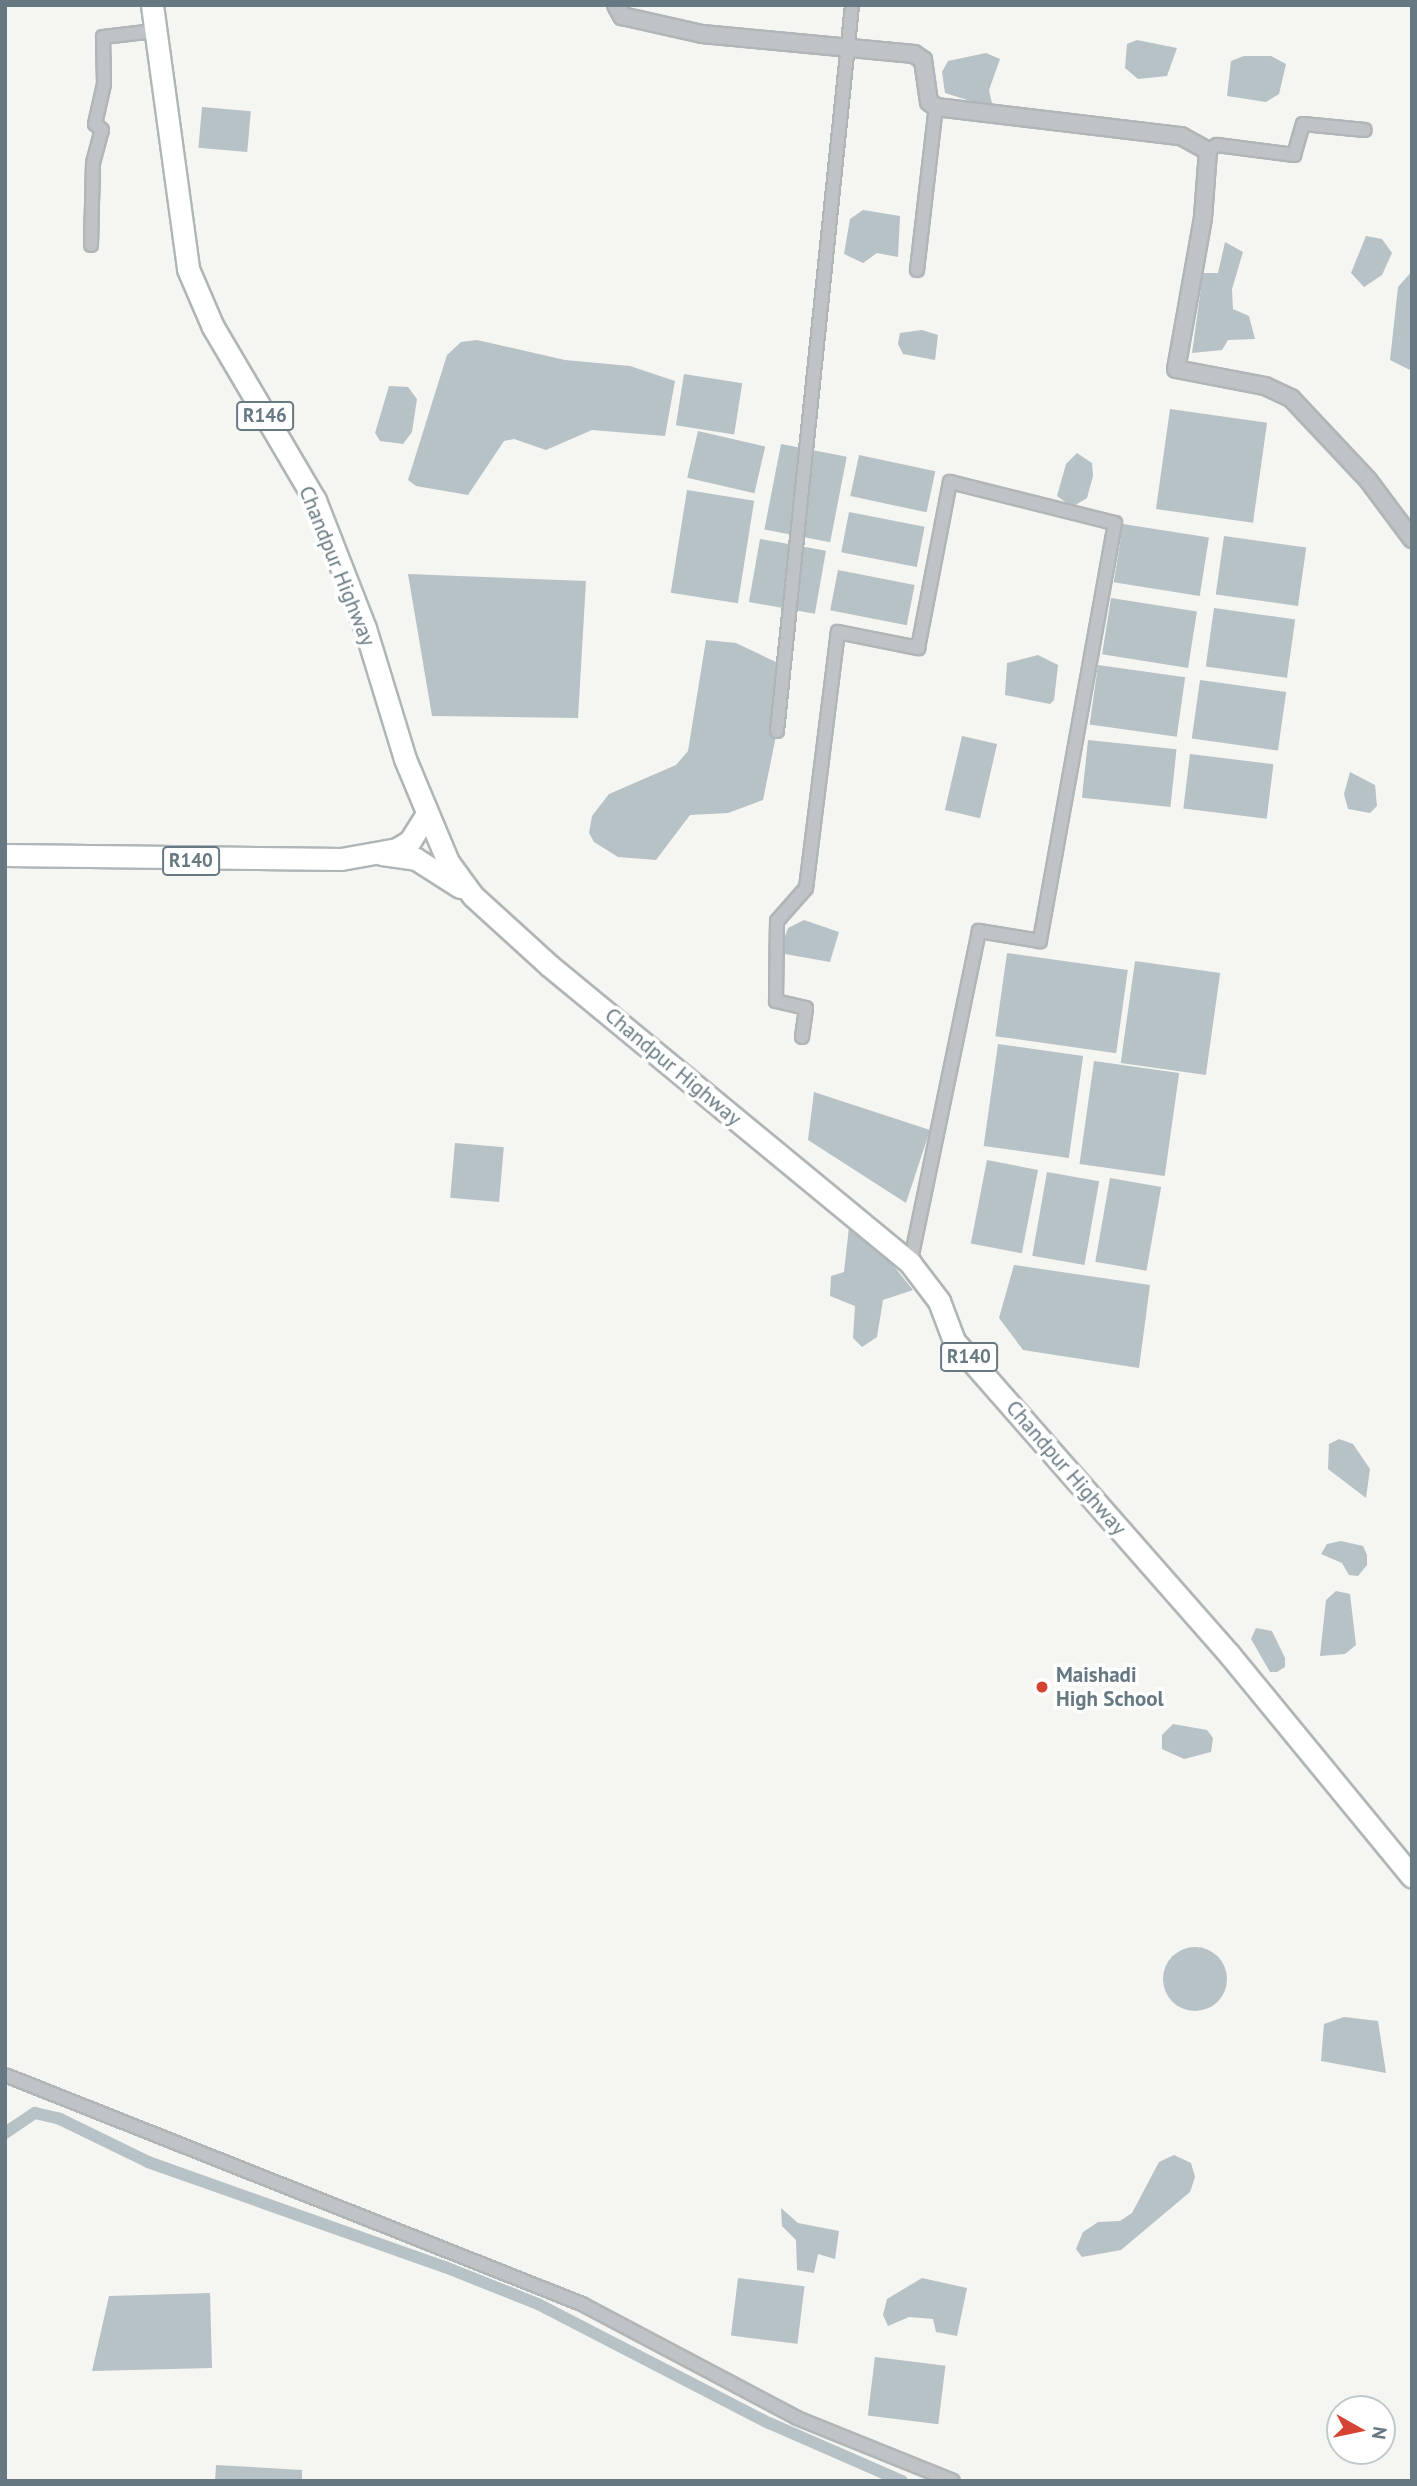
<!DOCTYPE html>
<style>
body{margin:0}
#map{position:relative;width:1417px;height:2486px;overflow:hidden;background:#f5f5f2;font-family:"PT Sans",sans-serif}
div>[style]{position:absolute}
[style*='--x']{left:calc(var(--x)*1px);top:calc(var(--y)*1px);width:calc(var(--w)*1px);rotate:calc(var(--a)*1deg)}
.water>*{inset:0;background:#b6c2c5;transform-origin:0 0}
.round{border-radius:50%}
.canal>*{height:12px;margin:-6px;padding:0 6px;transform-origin:6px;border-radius:6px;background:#b6c2c5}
.roads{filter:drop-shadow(2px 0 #b0b6b8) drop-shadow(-2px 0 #b0b6b8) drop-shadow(0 2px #b0b6b8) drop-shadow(0 -2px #b0b6b8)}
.minor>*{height:12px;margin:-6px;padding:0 6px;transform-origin:6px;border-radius:6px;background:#bfc3c6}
.tertiary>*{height:16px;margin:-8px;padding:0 8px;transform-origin:8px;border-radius:8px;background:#bfc3c6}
.primary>*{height:21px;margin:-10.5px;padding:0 10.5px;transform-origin:10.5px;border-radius:10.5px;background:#fff}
.dots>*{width:19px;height:19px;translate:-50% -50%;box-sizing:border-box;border:4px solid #fff;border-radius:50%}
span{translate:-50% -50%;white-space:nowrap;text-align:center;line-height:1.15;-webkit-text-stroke:7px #fff;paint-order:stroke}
.shield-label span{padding:2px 5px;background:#fff;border:2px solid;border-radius:5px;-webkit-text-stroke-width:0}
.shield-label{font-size:19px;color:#667881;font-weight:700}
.street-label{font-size:21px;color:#667881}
.poi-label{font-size:21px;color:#667881;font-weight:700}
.left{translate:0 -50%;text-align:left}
.frame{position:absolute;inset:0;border:7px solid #667881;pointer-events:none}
.north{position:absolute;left:1326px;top:2395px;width:70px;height:70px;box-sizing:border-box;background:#fff;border:2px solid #c2c9cd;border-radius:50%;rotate:99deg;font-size:19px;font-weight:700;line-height:28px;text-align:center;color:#667881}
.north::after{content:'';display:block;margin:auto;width:24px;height:32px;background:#d54432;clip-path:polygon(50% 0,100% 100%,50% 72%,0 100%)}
</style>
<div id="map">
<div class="water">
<div style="clip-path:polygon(1137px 40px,1177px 48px,1167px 76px,1138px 79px,1125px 68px,1127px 44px)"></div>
<div style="clip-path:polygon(986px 53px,1000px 59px,989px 90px,993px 108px,945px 93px,942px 72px,948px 61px)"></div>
<div style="clip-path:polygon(1244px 56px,1271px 56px,1286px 64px,1279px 94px,1266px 102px,1227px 96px,1231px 61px)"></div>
<div style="left:202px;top:107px;width:49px;height:41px;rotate:5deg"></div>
<div style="clip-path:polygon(863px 210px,900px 216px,898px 257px,877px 253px,863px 263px,844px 254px,850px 219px)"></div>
<div style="clip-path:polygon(1366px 236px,1382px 239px,1392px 253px,1382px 275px,1364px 287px,1351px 273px)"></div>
<div style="clip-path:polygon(1225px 242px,1243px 252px,1232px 289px,1233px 309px,1249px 316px,1255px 339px,1228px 340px,1222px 350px,1192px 353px,1203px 273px,1218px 273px)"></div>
<div style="clip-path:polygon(1412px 271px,1412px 371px,1390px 360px,1398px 287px)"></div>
<div style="clip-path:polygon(922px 330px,938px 335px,935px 360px,903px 354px,898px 344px,900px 333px)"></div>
<div style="clip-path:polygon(477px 340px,565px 360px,630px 366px,675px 381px,665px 436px,592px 430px,546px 450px,514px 439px,504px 441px,468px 495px,416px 486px,408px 480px,447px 355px,461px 342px)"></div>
<div style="left:684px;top:374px;width:59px;height:52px;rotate:9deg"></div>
<div style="clip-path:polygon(389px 386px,408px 387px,417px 399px,412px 432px,403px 444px,380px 441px,375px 433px)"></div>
<div style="left:1170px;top:409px;width:98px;height:101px;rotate:8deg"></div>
<div style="left:698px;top:431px;width:69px;height:48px;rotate:13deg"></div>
<div style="left:781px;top:444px;width:67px;height:87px;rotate:11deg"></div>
<div style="clip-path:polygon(1077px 453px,1092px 463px,1093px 476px,1087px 498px,1072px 507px,1057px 496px,1066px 464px)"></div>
<div style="left:859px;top:455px;width:78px;height:42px;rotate:12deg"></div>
<div style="left:687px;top:490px;width:68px;height:104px;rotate:9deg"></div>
<div style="left:849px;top:512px;width:77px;height:41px;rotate:11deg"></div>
<div style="left:1123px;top:524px;width:87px;height:59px;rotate:9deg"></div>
<div style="left:1224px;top:536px;width:83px;height:59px;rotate:8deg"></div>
<div style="left:760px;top:539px;width:67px;height:64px;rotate:10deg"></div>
<div style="left:838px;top:570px;width:78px;height:41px;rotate:11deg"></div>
<div style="clip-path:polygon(408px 574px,586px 581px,578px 718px,432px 716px)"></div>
<div style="left:1111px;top:598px;width:87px;height:57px;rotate:9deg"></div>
<div style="left:1214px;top:608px;width:82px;height:59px;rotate:8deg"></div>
<div style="clip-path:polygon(706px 640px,736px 643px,778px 663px,777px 731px,763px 800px,728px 813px,690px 815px,656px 860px,618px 857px,594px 842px,589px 833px,592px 816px,609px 794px,676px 765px,688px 751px)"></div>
<div style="clip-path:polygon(1038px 655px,1058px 665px,1054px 700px,1050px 704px,1005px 695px,1007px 663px)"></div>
<div style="left:1098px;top:665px;width:88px;height:60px;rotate:8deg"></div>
<div style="left:1200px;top:680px;width:87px;height:59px;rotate:8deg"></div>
<div style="left:962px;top:736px;width:36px;height:76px;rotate:13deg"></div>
<div style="left:1088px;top:740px;width:89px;height:58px;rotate:6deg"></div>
<div style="left:1190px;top:754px;width:84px;height:55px;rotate:7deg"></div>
<div style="clip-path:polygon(1350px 772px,1375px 785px,1377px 806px,1370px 813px,1348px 809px,1344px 794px)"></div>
<div style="clip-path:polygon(804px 920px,839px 932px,830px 962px,785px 954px,781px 947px,788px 928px)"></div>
<div style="left:1007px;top:953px;width:122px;height:84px;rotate:8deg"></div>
<div style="left:1135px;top:961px;width:86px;height:103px;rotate:8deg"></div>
<div style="left:998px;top:1044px;width:86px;height:103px;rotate:8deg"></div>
<div style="left:1094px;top:1061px;width:86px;height:104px;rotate:8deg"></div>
<div style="clip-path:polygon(814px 1092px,930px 1130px,906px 1203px,808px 1140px)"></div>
<div style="left:455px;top:1143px;width:49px;height:55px;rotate:5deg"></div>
<div style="left:987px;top:1160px;width:52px;height:85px;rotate:11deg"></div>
<div style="left:1047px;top:1172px;width:53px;height:85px;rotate:10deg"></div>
<div style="left:1110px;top:1178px;width:52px;height:85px;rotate:10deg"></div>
<div style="clip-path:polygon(849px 1227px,893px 1265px,913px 1290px,883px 1300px,877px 1337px,862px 1347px,853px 1338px,855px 1306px,830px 1296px,831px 1276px,844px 1272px)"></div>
<div style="clip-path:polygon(1014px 1265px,1150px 1285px,1139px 1368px,1023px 1350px,999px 1318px)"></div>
<div style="clip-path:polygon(1339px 1439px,1353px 1444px,1370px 1469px,1366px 1498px,1328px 1469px,1329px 1444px)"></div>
<div style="clip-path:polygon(1341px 1541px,1363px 1546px,1367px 1555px,1367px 1565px,1358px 1576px,1349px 1575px,1342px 1563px,1321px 1554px,1327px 1544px)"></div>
<div style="clip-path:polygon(1336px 1591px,1350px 1594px,1356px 1645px,1345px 1654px,1320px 1656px,1326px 1600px)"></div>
<div style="clip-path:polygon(1256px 1628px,1272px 1631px,1285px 1658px,1285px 1667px,1277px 1672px,1270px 1672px,1251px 1639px)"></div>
<div style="clip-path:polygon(1173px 1724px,1207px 1730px,1213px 1738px,1211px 1752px,1184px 1759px,1162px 1749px,1162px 1735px)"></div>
<div class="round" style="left:1163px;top:1947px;width:64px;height:64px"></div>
<div style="clip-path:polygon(1344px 2017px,1378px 2021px,1386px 2073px,1321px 2061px,1324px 2024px)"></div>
<div style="clip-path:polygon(1174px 2155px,1191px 2163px,1195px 2177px,1190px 2192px,1121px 2250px,1082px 2257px,1076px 2249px,1083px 2232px,1098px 2222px,1120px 2221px,1132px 2213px,1159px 2162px)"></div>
<div style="clip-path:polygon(781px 2208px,798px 2223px,839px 2231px,835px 2259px,818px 2254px,814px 2273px,797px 2270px,796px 2240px,782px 2226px)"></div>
<div style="left:738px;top:2278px;width:67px;height:58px;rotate:7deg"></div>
<div style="clip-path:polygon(922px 2278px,967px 2288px,957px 2336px,936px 2332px,933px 2319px,909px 2317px,888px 2326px,883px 2315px,887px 2299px)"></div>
<div style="clip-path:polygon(210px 2293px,212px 2368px,92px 2371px,109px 2296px)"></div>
<div style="left:875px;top:2357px;width:71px;height:59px;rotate:7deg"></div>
<div style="clip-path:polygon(216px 2465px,302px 2470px,302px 2481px,215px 2481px)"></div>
</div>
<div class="canal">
<div style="--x:5;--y:2133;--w:36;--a:-34"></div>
<div style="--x:35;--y:2113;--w:26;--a:13"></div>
<div style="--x:60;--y:2119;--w:98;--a:26"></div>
<div style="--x:148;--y:2162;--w:315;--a:19.5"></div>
<div style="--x:445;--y:2267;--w:100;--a:21.7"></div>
<div style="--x:538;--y:2304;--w:260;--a:27.3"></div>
<div style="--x:769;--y:2423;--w:145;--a:23.6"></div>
</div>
<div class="roads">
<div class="minor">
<div style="--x:1208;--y:151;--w:11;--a:-34"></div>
<div style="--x:1217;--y:145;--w:78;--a:7.4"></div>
<div style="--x:1294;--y:155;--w:32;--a:-74"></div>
<div style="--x:1303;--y:124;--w:62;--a:5.5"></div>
<div style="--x:91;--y:245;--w:82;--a:-88.6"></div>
<div style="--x:93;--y:163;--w:34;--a:-75"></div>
<div style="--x:102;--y:130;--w:9;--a:-139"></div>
<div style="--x:95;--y:124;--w:41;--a:-77.3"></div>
<div style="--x:104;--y:84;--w:47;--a:-91.2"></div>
<div style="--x:103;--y:37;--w:52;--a:-6.6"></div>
<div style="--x:917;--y:270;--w:164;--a:-83.4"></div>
<div style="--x:777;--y:731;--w:730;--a:-84.1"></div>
<div style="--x:802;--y:1037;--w:29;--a:-82"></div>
<div style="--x:806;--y:1008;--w:31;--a:-167"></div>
<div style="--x:776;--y:1001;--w:80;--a:-89.3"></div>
<div style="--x:777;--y:921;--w:44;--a:-48.7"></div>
<div style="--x:806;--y:888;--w:258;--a:-82.9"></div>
<div style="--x:838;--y:632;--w:82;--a:11.3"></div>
<div style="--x:918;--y:648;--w:169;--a:-79.1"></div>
<div style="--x:950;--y:482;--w:170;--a:14"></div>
<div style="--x:1115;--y:523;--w:425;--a:100.2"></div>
<div style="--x:1040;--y:941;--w:62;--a:-170.7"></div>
<div style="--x:979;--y:931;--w:339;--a:101.7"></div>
<div style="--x:5;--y:2075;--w:621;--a:21.65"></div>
<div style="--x:582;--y:2304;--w:243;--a:27.9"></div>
<div style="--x:797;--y:2418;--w:168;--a:22"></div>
</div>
<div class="tertiary">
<div style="--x:616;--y:5;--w:13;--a:61"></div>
<div style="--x:622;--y:16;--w:82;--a:12.7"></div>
<div style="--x:702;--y:34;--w:213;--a:5.4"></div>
<div style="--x:914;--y:54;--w:11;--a:34"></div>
<div style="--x:923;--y:60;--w:42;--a:81.9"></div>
<div style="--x:929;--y:102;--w:9;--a:36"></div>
<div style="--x:936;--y:107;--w:247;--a:6.8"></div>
<div style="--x:1181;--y:136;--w:31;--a:29"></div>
<div style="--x:1208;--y:151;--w:67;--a:94.3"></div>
<div style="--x:1203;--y:218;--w:153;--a:100.1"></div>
<div style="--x:1176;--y:369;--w:91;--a:10.8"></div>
<div style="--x:1265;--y:386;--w:29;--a:25"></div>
<div style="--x:1291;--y:398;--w:112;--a:46.8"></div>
<div style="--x:1368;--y:480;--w:74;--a:53.3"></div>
</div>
<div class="primary">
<div style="--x:152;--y:5;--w:266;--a:82.2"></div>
<div style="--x:188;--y:269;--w:63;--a:66.7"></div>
<div style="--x:213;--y:327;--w:201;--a:59.5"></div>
<div style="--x:315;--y:500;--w:137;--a:68.7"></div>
<div style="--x:365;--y:628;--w:137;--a:73"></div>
<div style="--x:405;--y:759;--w:112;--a:67.3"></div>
<div style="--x:448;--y:862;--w:42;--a:53.7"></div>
<div style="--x:473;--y:896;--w:104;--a:42.3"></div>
<div style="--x:550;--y:966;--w:467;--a:39.5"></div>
<div style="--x:910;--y:1263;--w:48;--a:52.7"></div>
<div style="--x:939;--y:1301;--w:43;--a:69.4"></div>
<div style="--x:954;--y:1341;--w:417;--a:48.7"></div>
<div style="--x:1229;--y:1654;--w:288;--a:50.6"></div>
<div style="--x:382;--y:854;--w:34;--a:8"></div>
<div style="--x:416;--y:859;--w:52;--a:32.5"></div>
<div style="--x:5;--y:855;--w:336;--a:0.7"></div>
<div style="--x:341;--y:859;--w:57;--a:-10.1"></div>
<div style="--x:397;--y:849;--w:15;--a:-32"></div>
<div style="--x:410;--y:841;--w:31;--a:-58"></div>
</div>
</div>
<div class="dots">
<div style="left:1042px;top:1687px;background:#d54432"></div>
</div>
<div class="shield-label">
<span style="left:265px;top:416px">R146</span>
<span style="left:191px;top:861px">R140</span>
<span style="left:969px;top:1357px">R140</span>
</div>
<div class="street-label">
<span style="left:337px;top:566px;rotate:68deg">Chandpur Highway</span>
<span style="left:673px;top:1067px;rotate:40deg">Chandpur Highway</span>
<span style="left:1066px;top:1468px;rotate:49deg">Chandpur Highway</span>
</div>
<div class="poi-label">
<span class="left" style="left:1056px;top:1687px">Maishadi<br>High School</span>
</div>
<div class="frame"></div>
<div class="north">N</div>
</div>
